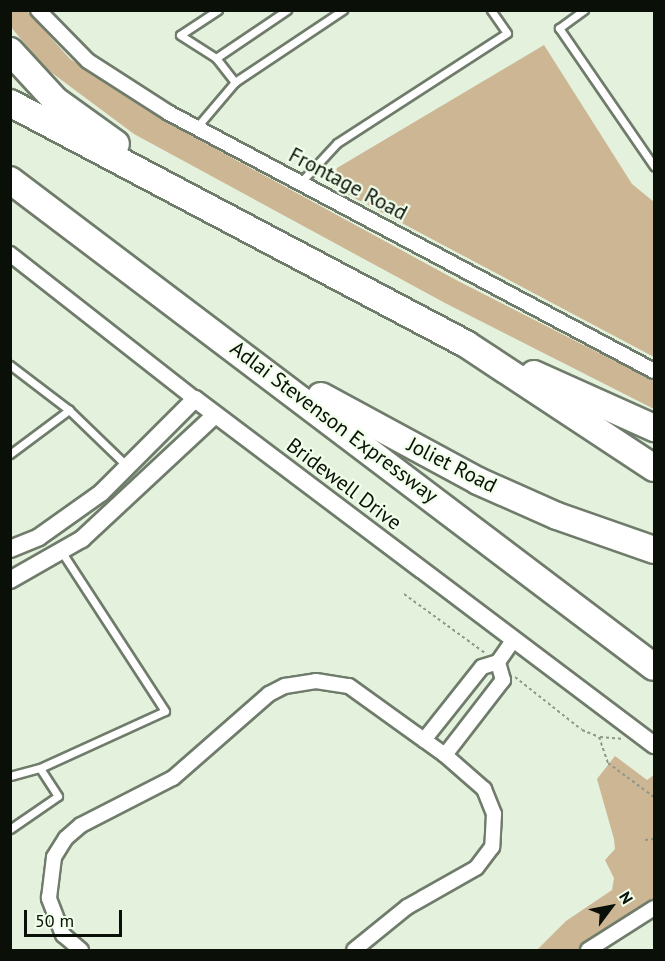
<!DOCTYPE html>
<style>
body{margin:0}
#map{position:relative;width:665px;height:961px;overflow:hidden;background:#e3f1dd;font-family:"PT Sans",sans-serif}
div>[style]{position:absolute}
[style*='--x']{left:calc(var(--x)*1px);top:calc(var(--y)*1px);width:calc(var(--w)*1px);rotate:calc(var(--a)*1deg)}
.green>*{inset:0;background:#cdb694}
.path>*{height:2px;margin-top:-1px;transform-origin:0;background:repeating-linear-gradient(90deg,#8e9889 0 3px,transparent 0 6px)}
.roads{filter:drop-shadow(2px 0 #707c6b) drop-shadow(-2px 0 #707c6b) drop-shadow(0 2px #707c6b) drop-shadow(0 -2px #707c6b)}
.service>*{height:7px;margin:-3.5px;padding:0 3.5px;transform-origin:3.5px;border-radius:3.5px;background:#fff}
.minor>*{height:14px;margin:-7px;padding:0 7px;transform-origin:7px;border-radius:7px;background:#fff}
.tertiary>*{height:16px;margin:-8px;padding:0 8px;transform-origin:8px;border-radius:8px;background:#fff}
.motorway>*{height:26px;margin:-13px;padding:0 13px;transform-origin:13px;border-radius:13px;background:#fff}
span{translate:-50% -50%;white-space:nowrap;text-align:center;line-height:1.15;-webkit-text-stroke:4.5px #f0feea;paint-order:stroke}
.street-label{font-size:21px;color:#0a0f08}
.frame{position:absolute;inset:0;border:12px solid #0a0f08;pointer-events:none}
.north{position:absolute;left:581px;top:877px;width:60px;height:60px;-webkit-text-stroke:4px #f0feea;paint-order:stroke;rotate:58deg;font-size:16px;font-weight:700;line-height:24px;text-align:center;color:#0a0f08}
.north::after{content:'';display:block;margin:auto;width:21px;height:27px;background:#0a0f08;clip-path:polygon(50% 0,100% 100%,50% 72%,0 100%)}
.scale{position:absolute;left:24px;top:910px;width:98px;height:27px;box-sizing:border-box;border:3px solid #0a0f08;border-top:0;padding-left:8px;font-size:18px;line-height:21px;white-space:nowrap;color:#0a0f08;-webkit-text-stroke:4px #f0feea;paint-order:stroke}
</style>
<div id="map">
<div class="green">
<div style="clip-path:polygon(10px 11px,27px 11px,70px 59px,181px 130px,458px 281px,654px 381px,654px 409px,445px 303px,134px 134px,44px 67px,11px 27px)"></div>
<div style="clip-path:polygon(544px 45px,632px 184px,654px 202px,654px 357px,332px 186px,337px 168px)"></div>
<div style="clip-path:polygon(615px 756px,647px 780px,654px 775px,654px 899px,577px 950px,537px 950px,566px 921px,612px 890px,614px 878px,605px 860px,615px 849px,614px 839px,597px 779px)"></div>
</div>
<div class="path">
<div style="--x:404;--y:594;--w:100;--a:36.1"></div>
<div style="--x:515;--y:677;--w:85;--a:38.3"></div>
<div style="--x:582;--y:730;--w:18;--a:22"></div>
<div style="--x:599;--y:737;--w:28;--a:71"></div>
<div style="--x:608;--y:763;--w:57;--a:36.5"></div>
<div style="--x:600;--y:737;--w:21;--a:5"></div>
<div style="--x:645;--y:840;--w:9;--a:-6"></div>
<div style="--x:163;--y:949;--w:1;--a:90"></div>
</div>
<div class="roads">
<div class="service">
<div style="--x:218;--y:10;--w:45;--a:146.7"></div>
<div style="--x:180;--y:35;--w:43;--a:32.6"></div>
<div style="--x:216;--y:58;--w:31;--a:52"></div>
<div style="--x:584;--y:10;--w:31;--a:144"></div>
<div style="--x:559;--y:28;--w:168;--a:55.5"></div>
<div style="--x:216;--y:58;--w:86;--a:-34.1"></div>
<div style="--x:196;--y:128;--w:60;--a:-49.7"></div>
<div style="--x:235;--y:82;--w:130;--a:-33.7"></div>
<div style="--x:300;--y:183;--w:54;--a:-47.2"></div>
<div style="--x:337;--y:143;--w:202;--a:-32.9"></div>
<div style="--x:507;--y:33;--w:28;--a:-125"></div>
<div style="--x:10;--y:365;--w:74;--a:37.3"></div>
<div style="--x:69;--y:410;--w:82;--a:44"></div>
<div style="--x:10;--y:454;--w:74;--a:-36.7"></div>
<div style="--x:10;--y:776;--w:31;--a:-15"></div>
<div style="--x:40;--y:768;--w:137;--a:-24.5"></div>
<div style="--x:165;--y:711;--w:191;--a:-123"></div>
<div style="--x:10;--y:829;--w:58;--a:-34.5"></div>
<div style="--x:58;--y:796;--w:33;--a:-123"></div>
</div>
<div class="minor">
<div style="--x:38;--y:10;--w:71;--a:45.6"></div>
<div style="--x:88;--y:61;--w:96;--a:32.7"></div>
<div style="--x:169;--y:113;--w:549;--a:28.01"></div>
<div style="--x:10;--y:254;--w:235;--a:38.1"></div>
<div style="--x:424;--y:740;--w:93;--a:-51.5"></div>
<div style="--x:482;--y:667;--w:17;--a:-17"></div>
<div style="--x:498;--y:662;--w:28;--a:-55"></div>
<div style="--x:445;--y:755;--w:95;--a:-52.3"></div>
<div style="--x:503;--y:680;--w:19;--a:-106"></div>
<div style="--x:81;--y:950;--w:23;--a:-140"></div>
<div style="--x:63;--y:935;--w:40;--a:-111"></div>
<div style="--x:49;--y:898;--w:41;--a:-83"></div>
<div style="--x:54;--y:857;--w:22;--a:-58"></div>
<div style="--x:66;--y:838;--w:20;--a:-41"></div>
<div style="--x:81;--y:825;--w:103;--a:-27.1"></div>
<div style="--x:173;--y:778;--w:128;--a:-41.2"></div>
<div style="--x:269;--y:694;--w:18;--a:-27"></div>
<div style="--x:285;--y:686;--w:31;--a:-9"></div>
<div style="--x:316;--y:681;--w:33;--a:9"></div>
<div style="--x:349;--y:686;--w:118;--a:35.7"></div>
<div style="--x:445;--y:755;--w:52;--a:41.1"></div>
<div style="--x:484;--y:789;--w:27;--a:68"></div>
<div style="--x:494;--y:814;--w:33;--a:93"></div>
<div style="--x:492;--y:847;--w:26;--a:127"></div>
<div style="--x:476;--y:868;--w:79;--a:150.5"></div>
<div style="--x:407;--y:907;--w:68;--a:140.9"></div>
<div style="--x:588;--y:950;--w:78;--a:-32.5"></div>
</div>
<div class="tertiary">
<div style="--x:10;--y:549;--w:31;--a:-22"></div>
<div style="--x:39;--y:537;--w:76;--a:-35.4"></div>
<div style="--x:101;--y:493;--w:133;--a:-45"></div>
<div style="--x:195;--y:399;--w:575;--a:37.01"></div>
<div style="--x:10;--y:580;--w:83;--a:-29.7"></div>
<div style="--x:82;--y:539;--w:180;--a:-43"></div>
</div>
<div class="motorway">
<div style="--x:10;--y:51;--w:67;--a:47.4"></div>
<div style="--x:55;--y:100;--w:75;--a:35.8"></div>
<div style="--x:10;--y:103;--w:516;--a:27.86"></div>
<div style="--x:466;--y:344;--w:225;--a:33.4"></div>
<div style="--x:10;--y:180;--w:807;--a:37.1"></div>
<div style="--x:534;--y:374;--w:132;--a:24.2"></div>
<div style="--x:321;--y:396;--w:179;--a:28.4"></div>
<div style="--x:478;--y:481;--w:86;--a:23.9"></div>
<div style="--x:557;--y:516;--w:103;--a:19.3"></div>
</div>
</div>
<div class="street-label">
<span style="left:348px;top:184px;rotate:28deg">Frontage Road</span>
<span style="left:334px;top:422px;rotate:37deg">Adlai Stevenson Expressway</span>
<span style="left:452px;top:465px;rotate:27deg">Joliet Road</span>
<span style="left:344px;top:484px;rotate:37deg">Bridewell Drive</span>
</div>
<div class="frame"></div>
<div class="north">N</div>
<div class="scale">50 m</div>
</div>
